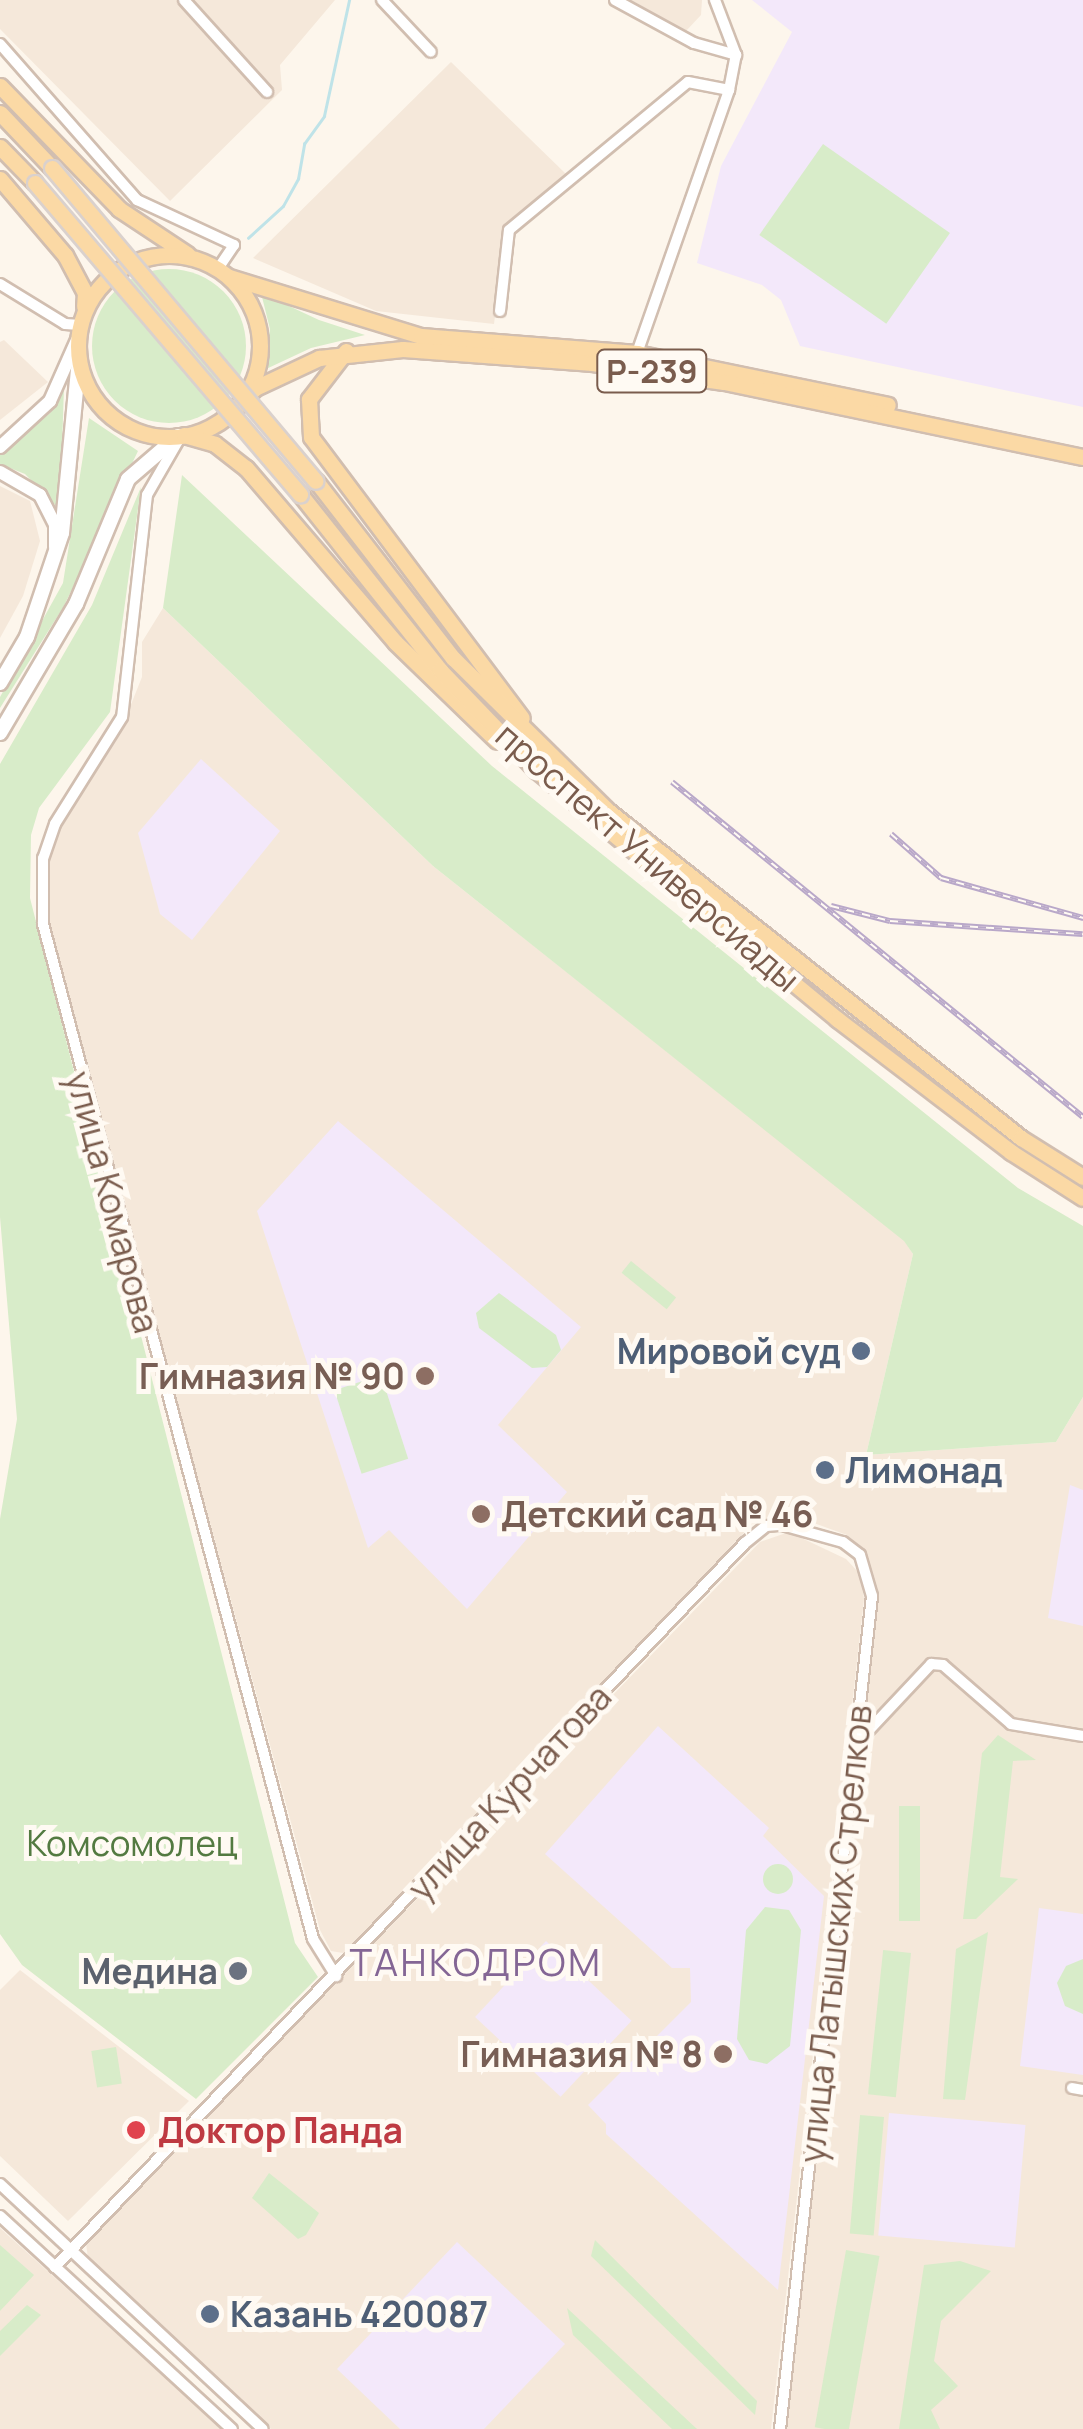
<!DOCTYPE html>
<meta charset="utf-8">
<style>
body{margin:0}
#map{position:relative;width:1083px;height:2429px;overflow:hidden;background:#fdf6ec;font-family:Manrope,sans-serif}
div>[style]{position:absolute}
[style*='--x']{left:calc(var(--x)*1px);top:calc(var(--y)*1px);width:calc(var(--w)*1px);rotate:calc(var(--a)*1deg)}
.residential>*{inset:0;background:#f5e8da}
.education>*{inset:0;background:#f3e8fa;transform-origin:0 0}
.green>*{inset:0;background:#d8ecc9;transform-origin:0 0}
.round{border-radius:50%}
.stream>*{height:2.5px;margin:-1.25px;padding:0 1.25px;transform-origin:1.25px;border-radius:1.25px;background:#bfe3e8}
.roads{filter:drop-shadow(2px 0 #d1beb0) drop-shadow(-2px 0 #d1beb0) drop-shadow(0 2px #d1beb0) drop-shadow(0 -2px #d1beb0)}
.minor>*{height:10px;margin:-5px;padding:0 5px;transform-origin:5px;border-radius:5px;background:#fff}
.tertiary>*{height:12px;margin:-6px;padding:0 6px;transform-origin:6px;border-radius:6px;background:#fff}
.secondary>*{height:14px;margin:-7px;padding:0 7px;transform-origin:7px;border-radius:7px;background:#fff}
.primary>*{height:15px;margin:-7.5px;padding:0 7.5px;transform-origin:7.5px;border-radius:7.5px;background:#fbd9a5}
.primary>.ring{margin:-7.5px;padding:0;box-sizing:content-box;background:none;border:15px solid #fbd9a5;border-radius:50%}
.rail>*{height:6px;margin-top:-3px;transform-origin:0;background:repeating-linear-gradient(90deg,#fffaf3 0 8px,#b9a8c9 0 16px);box-sizing:border-box;border-block:2px solid #b9a8c9}
.bridges{filter:drop-shadow(2px 0 #dad1cd) drop-shadow(-2px 0 #dad1cd) drop-shadow(0 2px #dad1cd) drop-shadow(0 -2px #dad1cd)}
.primary-bridge>*{height:15px;margin:-7.5px;padding:0 7.5px;transform-origin:7.5px;border-radius:7.5px;background:#fbd9a5}
.dots>*{width:28px;height:28px;translate:-50% -50%;box-sizing:border-box;border:5px solid #fffaf3;border-radius:50%}
span{translate:-50% -50%;white-space:nowrap;text-align:center;line-height:1.15;-webkit-text-stroke:10px #fffaf3;paint-order:stroke}
.shield-label span{padding:2px 8px;background:#fffaf3;border:2px solid;border-radius:8px;-webkit-text-stroke-width:0}
.shield-label{font-size:32px;color:#7a5c4d;font-weight:700}
.street-label{font-size:35px;color:#7a5c4d}
.service-label{font-size:35px;color:#4e5e75;font-weight:700}
.right{translate:-100% -50%;text-align:right}
.left{translate:0 -50%;text-align:left}
.education-label{font-size:35px;color:#785e54;font-weight:700}
.park-label{font-size:35px;color:#537a41}
.worship-label{font-size:35px;color:#5b616d;font-weight:700}
.health-label{font-size:35px;color:#be3a42;font-weight:700}
.neighbourhood-label{font-size:38px;color:#846695;letter-spacing:2.5px}
</style>
<div id="map">
<div class="residential">
<div style="clip-path:polygon(0 0,335px 0,280px 65px,282px 90px,170px 201px,0 29px)"></div>
<div style="clip-path:polygon(631px 0,702px 0,701px 15px,686px 31px)"></div>
<div style="clip-path:polygon(451px 62px,566px 174px,507px 223px,494px 324px,376px 311px,253px 258px)"></div>
<div style="clip-path:polygon(4px 340px,48px 382px,0 420px,0 342px)"></div>
<div style="clip-path:polygon(0 486px,30px 501px,40px 541px,23px 596px,0 638px)"></div>
<div style="clip-path:polygon(163px 608px,433px 866px,904px 1240px,913px 1254px,866px 1455px,1056px 1442px,1083px 1397px,1083px 2429px,783px 2429px,876px 1596px,868px 1558px,847px 1535px,800px 1518px,752px 1524px,349px 1954px,331px 1951px,320px 1930px,48px 923px,50px 859px,70px 801px,120px 732px,142px 677px,142px 642px)"></div>
<div style="clip-path:polygon(789px 1532px,846px 1559px,860px 1574px,864px 1599px,771px 2429px,271px 2429px,88px 2259px,86px 2243px,760px 1542px)"></div>
<div style="clip-path:polygon(20px 1970px,189px 2101px,68px 2221px,0 2156px,0 1990px)"></div>
<div style="clip-path:polygon(0 2228px,222px 2429px,0 2429px)"></div>
</div>
<div class="education">
<div style="clip-path:polygon(752px 0,1083px 0,1083px 407px,800px 346px,781px 300px,762px 285px,697px 263px,721px 166px,792px 32px)"></div>
<div style="clip-path:polygon(201px 759px,280px 831px,192px 940px,160px 914px,138px 833px)"></div>
<div style="clip-path:polygon(338px 1121px,581px 1327px,498px 1425px,567px 1492px,467px 1609px,389px 1530px,368px 1548px,257px 1211px)"></div>
<div style="clip-path:polygon(1070px 1485px,1083px 1490px,1083px 1626px,1048px 1618px)"></div>
<div style="clip-path:polygon(658px 1726px,769px 1828px,763px 1836px,824px 1896px,778px 2290px,606px 2134px,606px 2124px,588px 2105px,691px 2002px,690px 1968px,672px 1968px,545px 1854px)"></div>
<div style="clip-path:polygon(1039px 1908px,1083px 1914px,1083px 2075px,1020px 2066px)"></div>
<div style="left:546px;top:1941px;width:117px;height:104px;rotate:43deg"></div>
<div style="left:889px;top:2113px;width:137px;height:123px;rotate:5deg"></div>
<div style="clip-path:polygon(457px 2242px,565px 2344px,484px 2429px,400px 2429px,337px 2369px)"></div>
</div>
<div class="green">
<div style="left:823px;top:144px;width:155px;height:111px;rotate:35deg"></div>
<div class="round" style="left:92px;top:269px;width:154px;height:154px"></div>
<div style="clip-path:polygon(261px 293px,319px 320px,365px 335px,311px 348px,264px 370px,270px 329px)"></div>
<div style="clip-path:polygon(64px 387px,62px 448px,56px 506px,25px 474px,0 464px,0 455px,50px 413px)"></div>
<div style="clip-path:polygon(89px 418px,138px 451px,64px 606px,0 708px,0 697px,63px 583px)"></div>
<div style="clip-path:polygon(182px 475px,492px 766px,1018px 1188px,1083px 1226px,1083px 1397px,1056px 1442px,866px 1455px,913px 1254px,904px 1241px,433px 866px,163px 608px)"></div>
<div style="clip-path:polygon(141px 487px,110px 712px,39px 808px,31px 835px,30px 898px,295px 1943px,318px 1977px,196px 2099px,22px 1965px,0 1934px,0 1519px,17px 1419px,0 1217px,0 764px,92px 605px)"></div>
<div style="left:631px;top:1261px;width:58px;height:15px;rotate:39deg"></div>
<div style="clip-path:polygon(499px 1293px,556px 1335px,561px 1350px,547px 1367px,532px 1368px,479px 1328px,476px 1313px)"></div>
<div style="left:381px;top:1375px;width:88px;height:49px;rotate:72deg"></div>
<div style="clip-path:polygon(998px 1735px,1036px 1760px,1013px 1761px,1000px 1877px,1018px 1879px,976px 1919px,963px 1919px,982px 1753px)"></div>
<div style="left:899px;top:1806px;width:21px;height:115px"></div>
<div class="round" style="left:763px;top:1864px;width:30px;height:30px"></div>
<div style="clip-path:polygon(765px 1907px,789px 1910px,801px 1930px,790px 2046px,767px 2064px,749px 2060px,737px 2039px,746px 1930px)"></div>
<div style="clip-path:polygon(988px 1932px,965px 2100px,943px 2099px,956px 1949px)"></div>
<div style="left:911px;top:1953px;width:145px;height:28px;rotate:96deg"></div>
<div style="clip-path:polygon(1083px 1959px,1083px 2014px,1065px 2006px,1057px 1983px,1066px 1966px)"></div>
<div style="left:116px;top:2047px;width:37px;height:25px;rotate:81deg"></div>
<div style="left:884px;top:2117px;width:119px;height:24px;rotate:95deg"></div>
<div style="clip-path:polygon(269px 2173px,319px 2213px,306px 2235px,298px 2239px,252px 2198px)"></div>
<div style="clip-path:polygon(595px 2240px,757px 2401px,755px 2415px,591px 2256px)"></div>
<div style="clip-path:polygon(0 2245px,34px 2275px,0 2311px)"></div>
<div style="left:846px;top:2250px;width:34px;height:180px;rotate:10deg"></div>
<div style="clip-path:polygon(960px 2261px,991px 2271px,941px 2321px,934px 2361px,958px 2386px,931px 2410px,940px 2429px,899px 2429px,924px 2265px)"></div>
<div style="clip-path:polygon(27px 2305px,41px 2315px,0 2356px,0 2331px)"></div>
<div style="clip-path:polygon(567px 2308px,697px 2429px,672px 2429px,573px 2335px)"></div>
</div>
<div class="stream">
<div style="--x:248;--y:238;--w:47;--a:-42.4"></div>
<div style="--x:283;--y:206;--w:31;--a:-61"></div>
<div style="--x:298;--y:179;--w:36;--a:-80"></div>
<div style="--x:304;--y:144;--w:34;--a:-54"></div>
<div style="--x:324;--y:116;--w:119;--a:-77.8"></div>
</div>
<div class="roads">
<div class="minor">
<div style="--x:184;--y:0;--w:124;--a:47.9"></div>
<div style="--x:382;--y:0;--w:71;--a:46.7"></div>
<div style="--x:615;--y:0;--w:90;--a:28.6"></div>
<div style="--x:694;--y:43;--w:44;--a:15.9"></div>
<div style="--x:0;--y:44;--w:208;--a:48.7"></div>
<div style="--x:137;--y:200;--w:107;--a:24.9"></div>
<div style="--x:234;--y:245;--w:29;--a:124"></div>
<div style="--x:0;--y:284;--w:76;--a:31.6"></div>
<div style="--x:65;--y:324;--w:15;--a:4"></div>
<div style="--x:500;--y:311;--w:81;--a:-83.7"></div>
<div style="--x:509;--y:230;--w:232;--a:-39.6"></div>
<div style="--x:688;--y:82;--w:42;--a:11"></div>
<div style="--x:637;--y:353;--w:279;--a:-70.7"></div>
<div style="--x:729;--y:90;--w:36;--a:-79"></div>
<div style="--x:736;--y:55;--w:59;--a:-110.9"></div>
<div style="--x:178;--y:441;--w:62;--a:119.9"></div>
<div style="--x:147;--y:495;--w:223;--a:96.4"></div>
<div style="--x:122;--y:717;--w:126;--a:122.1"></div>
<div style="--x:55;--y:824;--w:36;--a:109"></div>
<div style="--x:43;--y:858;--w:66;--a:90"></div>
<div style="--x:43;--y:924;--w:1050;--a:75.1"></div>
<div style="--x:313;--y:1939;--w:44;--a:58.1"></div>
<div style="--x:856;--y:1744;--w:110;--a:-46.8"></div>
<div style="--x:931;--y:1664;--w:12;--a:5"></div>
<div style="--x:943;--y:1665;--w:90;--a:40.9"></div>
<div style="--x:1011;--y:1724;--w:73;--a:9.5"></div>
<div style="--x:1072;--y:2088;--w:11;--a:10"></div>
<div style="--x:0;--y:2184;--w:359;--a:43"></div>
<div style="--x:0;--y:2216;--w:315;--a:42.6"></div>
<div style="--x:55;--y:2267;--w:1000;--a:-46.38"></div>
<div style="--x:745;--y:1543;--w:27;--a:-39"></div>
<div style="--x:766;--y:1526;--w:16;--a:-4"></div>
<div style="--x:782;--y:1525;--w:63;--a:15.6"></div>
<div style="--x:843;--y:1542;--w:21;--a:37"></div>
<div style="--x:860;--y:1555;--w:43;--a:73.7"></div>
<div style="--x:872;--y:1596;--w:838;--a:96.3"></div>
</div>
<div class="tertiary">
<div style="--x:0;--y:447;--w:68;--a:-42.6"></div>
<div style="--x:50;--y:401;--w:67;--a:-66.1"></div>
<div style="--x:0;--y:472;--w:46;--a:29.9"></div>
<div style="--x:40;--y:495;--w:33;--a:63"></div>
<div style="--x:55;--y:524;--w:23;--a:90"></div>
</div>
<div class="secondary">
<div style="--x:0;--y:683;--w:53;--a:-59.6"></div>
<div style="--x:27;--y:637;--w:110;--a:-71.4"></div>
<div style="--x:62;--y:533;--w:174;--a:-84.4"></div>
<div style="--x:0;--y:733;--w:150;--a:-59.5"></div>
<div style="--x:76;--y:604;--w:135;--a:-67.4"></div>
<div style="--x:128;--y:479;--w:66;--a:-40.7"></div>
</div>
<div class="primary">
<div style="--x:0;--y:86;--w:171;--a:45.9"></div>
<div style="--x:119;--y:209;--w:82;--a:33.5"></div>
<div style="--x:0;--y:113;--w:76;--a:46.6"></div>
<div style="--x:0;--y:147;--w:50;--a:45.8"></div>
<div style="--x:0;--y:179;--w:100;--a:49.5"></div>
<div style="--x:65;--y:255;--w:43;--a:62.2"></div>
<div style="--x:85;--y:293;--w:13;--a:94"></div>
<div class="ring" style="left:78px;top:255px;width:167px;height:167px"></div>
<div style="--x:229;--y:277;--w:201;--a:17.1"></div>
<div style="--x:421;--y:336;--w:217;--a:4.5"></div>
<div style="--x:637;--y:353;--w:256;--a:11.7"></div>
<div style="--x:346;--y:351;--w:61;--a:127.6"></div>
<div style="--x:309;--y:399;--w:38;--a:87"></div>
<div style="--x:311;--y:437;--w:351;--a:53.1"></div>
<div style="--x:232;--y:411;--w:33;--a:-45"></div>
<div style="--x:255;--y:388;--w:71;--a:-25.1"></div>
<div style="--x:319;--y:358;--w:84;--a:-6.1"></div>
<div style="--x:403;--y:349;--w:190;--a:4.2"></div>
<div style="--x:592;--y:363;--w:133;--a:8.2"></div>
<div style="--x:724;--y:382;--w:367;--a:11.8"></div>
<div style="--x:184;--y:435;--w:32;--a:16"></div>
<div style="--x:215;--y:444;--w:39;--a:38"></div>
<div style="--x:246;--y:468;--w:229;--a:49.4"></div>
<div style="--x:395;--y:642;--w:142;--a:44.1"></div>
<div style="--x:316;--y:481;--w:224;--a:52.3"></div>
<div style="--x:453;--y:658;--w:216;--a:44.6"></div>
<div style="--x:607;--y:810;--w:528;--a:38.39"></div>
<div style="--x:1021;--y:1138;--w:73;--a:32.2"></div>
<div style="--x:300;--y:494;--w:225;--a:51.5"></div>
<div style="--x:440;--y:670;--w:139;--a:46.2"></div>
<div style="--x:536;--y:770;--w:391;--a:39.6"></div>
<div style="--x:837;--y:1019;--w:219;--a:37.4"></div>
<div style="--x:1011;--y:1152;--w:85;--a:32.6"></div>
</div>
</div>
<div class="rail">
<div style="--x:672;--y:782;--w:530;--a:39.18"></div>
<div style="--x:891;--y:834;--w:67;--a:41.3"></div>
<div style="--x:941;--y:878;--w:148;--a:15.7"></div>
<div style="--x:831;--y:906;--w:61;--a:14.3"></div>
<div style="--x:890;--y:921;--w:193;--a:3.9"></div>
</div>
<div class="bridges">
<div class="primary-bridge">
<div style="--x:52;--y:168;--w:409;--a:49.9"></div>
<div style="--x:35;--y:183;--w:409;--a:49.6"></div>
</div>
</div>
<div class="dots">
<div style="left:861px;top:1351px;background:#5c6f8a"></div>
<div style="left:425px;top:1376px;background:#8d6e63"></div>
<div style="left:825px;top:1470px;background:#5c6f8a"></div>
<div style="left:481px;top:1514px;background:#8d6e63"></div>
<div style="left:238px;top:1971px;background:#6b7280"></div>
<div style="left:723px;top:2054px;background:#8d6e63"></div>
<div style="left:136px;top:2130px;background:#e0444e"></div>
<div style="left:210px;top:2314px;background:#5c6f8a"></div>
</div>
<div class="shield-label">
<span style="left:652px;top:371px">Р-239</span>
</div>
<div class="street-label">
<span style="left:648px;top:857px;rotate:41deg">проспект Универсиады</span>
<span style="left:113px;top:1202px;rotate:75deg">улица Комарова</span>
<span style="left:509px;top:1792px;rotate:-47deg">улица Курчатова</span>
<span style="left:835px;top:1934px;rotate:-84deg">улица Латышских Стрелков</span>
</div>
<div class="service-label">
<span class="right" style="left:841px;top:1351px">Мировой суд</span>
<span class="left" style="left:845px;top:1470px">Лимонад</span>
<span class="left" style="left:230px;top:2314px">Казань 420087</span>
</div>
<div class="education-label">
<span class="right" style="left:405px;top:1376px">Гимназия № 90</span>
<span class="left" style="left:501px;top:1514px">Детский сад № 46</span>
<span class="right" style="left:703px;top:2054px">Гимназия № 8</span>
</div>
<div class="park-label">
<span style="left:132px;top:1843px">Комсомолец</span>
</div>
<div class="worship-label">
<span class="right" style="left:218px;top:1971px">Медина</span>
</div>
<div class="health-label">
<span class="left" style="left:158px;top:2130px">Доктор Панда</span>
</div>
<div class="neighbourhood-label">
<span style="left:476px;top:1962px">ТАНКОДРОМ</span>
</div>
</div>
